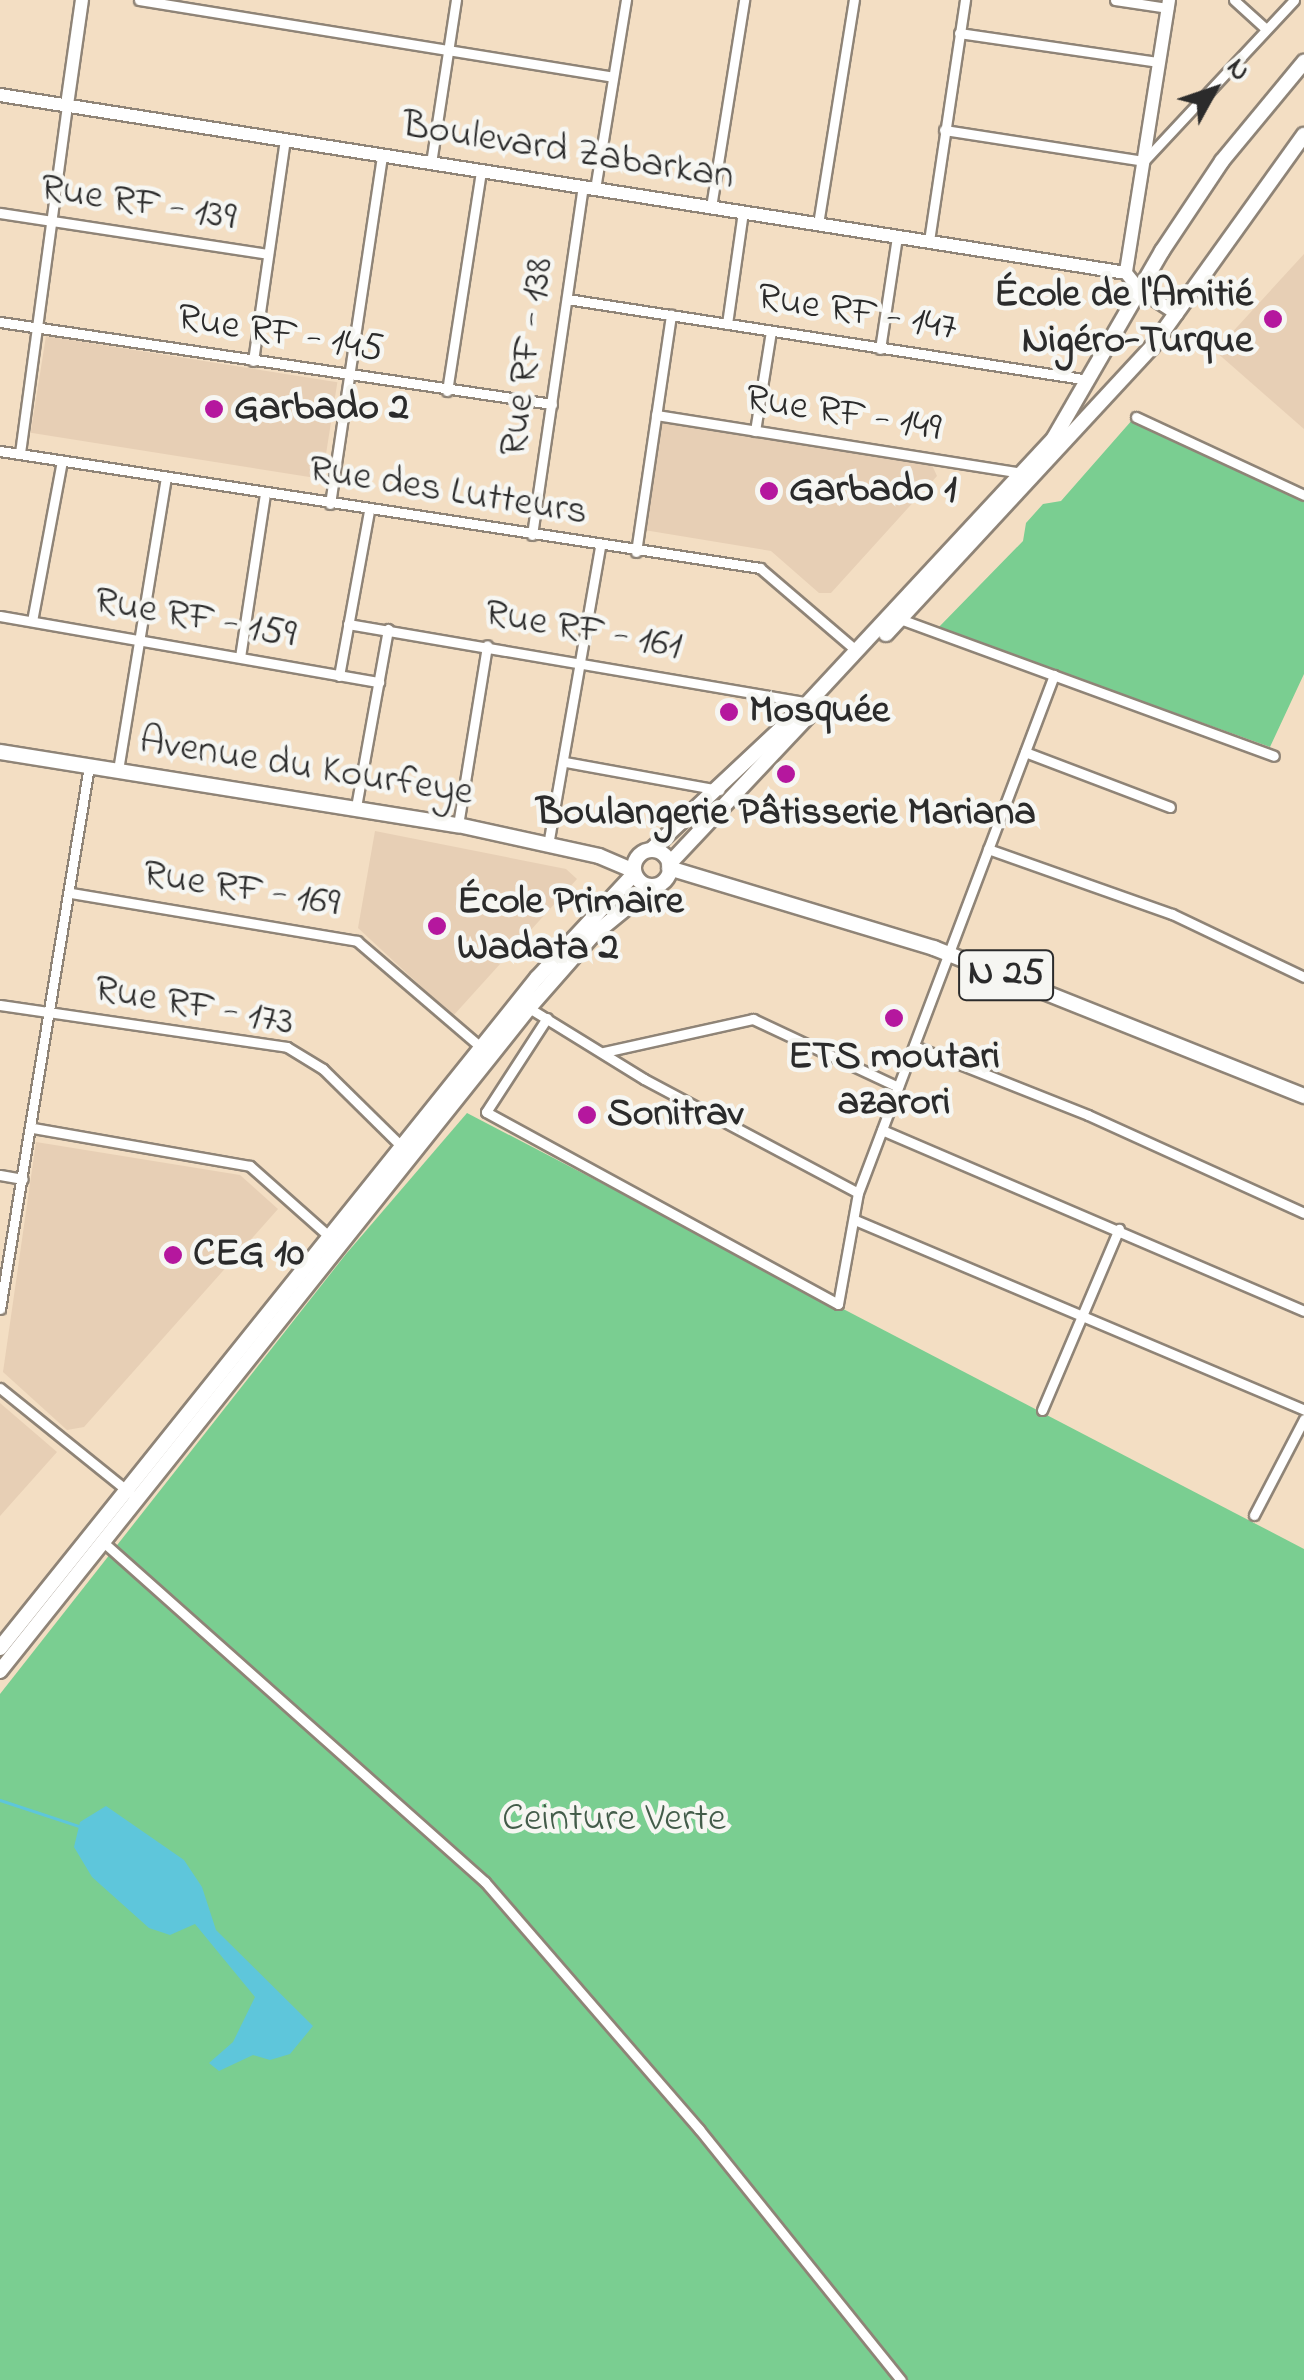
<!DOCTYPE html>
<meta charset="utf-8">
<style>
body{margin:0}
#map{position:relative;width:1304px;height:2380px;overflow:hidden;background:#f3dec3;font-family:"Indie Flower",sans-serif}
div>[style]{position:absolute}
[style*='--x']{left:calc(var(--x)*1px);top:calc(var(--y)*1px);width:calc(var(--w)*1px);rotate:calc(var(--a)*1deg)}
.built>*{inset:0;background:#e7cfb5;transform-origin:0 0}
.green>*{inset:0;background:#7ace91}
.water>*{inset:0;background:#5ec6db}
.stream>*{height:2.5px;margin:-1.25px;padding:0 1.25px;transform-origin:1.25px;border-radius:1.25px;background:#5ec6db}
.roads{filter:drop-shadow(2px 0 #8f8477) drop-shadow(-2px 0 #8f8477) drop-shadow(0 2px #8f8477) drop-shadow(0 -2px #8f8477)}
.street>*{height:9px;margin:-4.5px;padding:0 4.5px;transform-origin:4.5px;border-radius:4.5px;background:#fff}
.secondary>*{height:12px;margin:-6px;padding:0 6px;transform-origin:6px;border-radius:6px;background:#fff}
.primary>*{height:14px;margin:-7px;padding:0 7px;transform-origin:7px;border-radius:7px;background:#fff}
.primary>.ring{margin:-7px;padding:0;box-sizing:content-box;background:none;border:14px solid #fff;border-radius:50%}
.dots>*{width:28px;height:28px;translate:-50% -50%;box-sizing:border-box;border:5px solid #f6f6f2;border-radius:50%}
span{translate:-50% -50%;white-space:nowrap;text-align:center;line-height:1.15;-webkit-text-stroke:9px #f6f6f2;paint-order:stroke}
.shield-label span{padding:2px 8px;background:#f6f6f2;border:2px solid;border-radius:8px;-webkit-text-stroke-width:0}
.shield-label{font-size:38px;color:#2b2b2b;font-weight:700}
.street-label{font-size:40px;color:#2b2b2b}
.poi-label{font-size:40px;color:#2b2b2b;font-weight:700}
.right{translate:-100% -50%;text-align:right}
.left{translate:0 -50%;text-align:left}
.park-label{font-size:40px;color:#435c4a}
.north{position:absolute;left:1164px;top:40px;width:100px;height:100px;-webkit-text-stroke:8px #f6f6f2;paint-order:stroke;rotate:50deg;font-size:28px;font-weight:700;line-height:40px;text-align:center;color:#2b2b2b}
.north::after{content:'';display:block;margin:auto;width:35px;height:45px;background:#2b2b2b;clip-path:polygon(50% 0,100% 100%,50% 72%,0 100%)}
</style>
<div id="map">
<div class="built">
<div style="clip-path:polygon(1304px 254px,1304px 429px,1215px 351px)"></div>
<div style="left:46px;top:336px;width:295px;height:98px;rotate:9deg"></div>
<div style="clip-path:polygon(659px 419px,931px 463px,937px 476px,831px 593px,819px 593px,771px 551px,644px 530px)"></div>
<div style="clip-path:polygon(375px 831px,566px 869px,577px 879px,453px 1016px,358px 928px)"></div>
<div style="clip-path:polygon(36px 1142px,240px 1175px,278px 1209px,84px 1427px,67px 1430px,3px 1372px)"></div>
<div style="clip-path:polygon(0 1403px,57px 1452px,0 1516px)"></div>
</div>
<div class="green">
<div style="clip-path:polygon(1133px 419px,1304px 499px,1304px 674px,1270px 747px,938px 628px,1023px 541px,1026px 523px,1043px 504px,1061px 501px)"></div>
<div style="clip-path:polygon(467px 1113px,1304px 1549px,1304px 2380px,0 2380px,0 1694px,346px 1254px)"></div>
</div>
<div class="water">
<div style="clip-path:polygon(106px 1806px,184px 1860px,202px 1887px,216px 1930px,313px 2026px,290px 2054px,270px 2060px,253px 2055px,219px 2071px,209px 2063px,233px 2042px,255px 1997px,195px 1924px,170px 1935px,149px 1928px,92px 1877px,74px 1847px,80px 1822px)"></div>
</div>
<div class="stream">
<div style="--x:0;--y:1800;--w:83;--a:18.2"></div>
</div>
<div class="roads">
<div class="street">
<div style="--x:139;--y:0;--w:480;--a:9.2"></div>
<div style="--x:1115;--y:0;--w:54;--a:8.6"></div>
<div style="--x:1234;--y:0;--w:43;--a:42.2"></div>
<div style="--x:959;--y:33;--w:202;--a:8.3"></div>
<div style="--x:944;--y:130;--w:202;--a:8.8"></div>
<div style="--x:1144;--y:161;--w:220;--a:-47"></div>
<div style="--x:431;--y:163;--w:165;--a:-81.3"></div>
<div style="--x:595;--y:189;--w:192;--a:-80.7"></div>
<div style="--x:711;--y:207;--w:210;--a:-80.9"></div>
<div style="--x:0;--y:213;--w:271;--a:8.7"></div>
<div style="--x:818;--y:224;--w:227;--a:-80.9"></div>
<div style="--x:929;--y:241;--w:244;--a:-81.5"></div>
<div style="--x:567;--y:299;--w:528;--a:8.82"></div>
<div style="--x:0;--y:322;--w:558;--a:8.45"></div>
<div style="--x:727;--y:324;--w:113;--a:-81.9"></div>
<div style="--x:880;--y:349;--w:113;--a:-81.4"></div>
<div style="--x:253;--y:361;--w:223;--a:-81.8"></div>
<div style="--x:447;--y:391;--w:223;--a:-81.2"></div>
<div style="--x:656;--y:415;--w:371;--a:9"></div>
<div style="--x:1136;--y:417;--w:185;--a:24.9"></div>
<div style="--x:755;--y:431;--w:101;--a:-80.9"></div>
<div style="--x:0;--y:451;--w:769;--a:8.75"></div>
<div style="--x:760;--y:568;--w:128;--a:40.6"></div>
<div style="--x:20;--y:453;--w:351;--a:-82.3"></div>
<div style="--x:330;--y:504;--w:353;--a:-81.5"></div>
<div style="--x:532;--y:535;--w:352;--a:-81.7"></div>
<div style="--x:636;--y:552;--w:240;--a:-81.6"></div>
<div style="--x:0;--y:616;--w:385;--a:9.9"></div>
<div style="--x:900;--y:619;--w:398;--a:20.1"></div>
<div style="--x:32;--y:621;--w:163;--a:-79.4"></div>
<div style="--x:348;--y:624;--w:467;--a:9.7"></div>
<div style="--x:240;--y:657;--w:165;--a:-81.3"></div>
<div style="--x:339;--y:676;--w:168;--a:-79.7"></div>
<div style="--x:1025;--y:752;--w:155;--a:20.8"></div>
<div style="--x:565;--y:762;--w:157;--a:10.3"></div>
<div style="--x:118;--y:770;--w:296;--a:-80.7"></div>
<div style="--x:356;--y:807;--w:181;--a:-79.8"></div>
<div style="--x:458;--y:825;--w:182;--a:-80.8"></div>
<div style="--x:548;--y:845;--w:303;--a:-80.1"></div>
<div style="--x:988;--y:849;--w:195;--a:19.5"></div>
<div style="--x:1172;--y:914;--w:146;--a:25.5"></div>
<div style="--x:71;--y:893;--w:290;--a:9.5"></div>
<div style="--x:357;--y:941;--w:165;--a:40.6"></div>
<div style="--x:0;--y:1005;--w:290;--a:8.3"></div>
<div style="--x:287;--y:1047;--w:42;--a:31.4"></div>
<div style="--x:323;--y:1069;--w:112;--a:44.6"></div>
<div style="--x:529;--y:1008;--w:135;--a:31.7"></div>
<div style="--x:644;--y:1079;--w:242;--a:28"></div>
<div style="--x:547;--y:1018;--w:112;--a:123"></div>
<div style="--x:486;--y:1112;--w:401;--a:28.6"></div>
<div style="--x:838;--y:1304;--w:113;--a:-79.8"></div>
<div style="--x:858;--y:1193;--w:554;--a:-69.27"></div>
<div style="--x:914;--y:1046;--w:187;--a:21.6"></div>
<div style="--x:1088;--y:1115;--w:237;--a:24.4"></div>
<div style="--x:604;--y:1052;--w:153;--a:-12.5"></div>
<div style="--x:753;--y:1019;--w:160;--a:25.1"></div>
<div style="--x:33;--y:1128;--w:220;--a:9.9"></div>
<div style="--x:250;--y:1166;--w:107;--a:41.6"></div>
<div style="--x:882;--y:1130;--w:459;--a:23.2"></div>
<div style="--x:0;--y:1175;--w:23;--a:10"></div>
<div style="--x:855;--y:1220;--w:488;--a:22.9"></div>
<div style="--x:0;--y:1309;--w:550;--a:-80.69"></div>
<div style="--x:0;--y:1388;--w:167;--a:38.9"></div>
<div style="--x:1042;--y:1410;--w:197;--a:-67"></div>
<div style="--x:1254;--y:1515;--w:108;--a:-62.5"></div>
<div style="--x:102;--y:1541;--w:513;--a:41.68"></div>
<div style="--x:485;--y:1882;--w:327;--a:49.1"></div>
<div style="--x:699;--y:2129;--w:322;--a:51.2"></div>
</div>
<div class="secondary">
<div style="--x:1169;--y:0;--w:276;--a:99"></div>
<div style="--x:1126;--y:273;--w:22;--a:51"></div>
<div style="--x:1140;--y:290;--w:44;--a:33"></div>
<div style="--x:0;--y:95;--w:1140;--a:8.98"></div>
<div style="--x:67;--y:105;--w:106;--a:-81.9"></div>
</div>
<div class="primary">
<div style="--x:886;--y:634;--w:391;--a:-47.2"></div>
<div style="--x:1152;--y:347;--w:261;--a:-54.4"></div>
<div style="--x:0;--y:752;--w:464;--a:9.1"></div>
<div style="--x:458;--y:825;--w:144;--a:12.4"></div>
<div style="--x:599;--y:856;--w:38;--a:23"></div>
<div style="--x:651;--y:850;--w:215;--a:-43.1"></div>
<div style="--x:808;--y:703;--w:362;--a:-47.1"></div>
<div style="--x:1054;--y:438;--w:216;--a:-60"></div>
<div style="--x:1162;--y:251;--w:108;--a:-56.3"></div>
<div style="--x:1222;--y:161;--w:129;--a:-50.4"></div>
<div class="ring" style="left:634px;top:850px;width:22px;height:22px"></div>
<div style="--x:669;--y:864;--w:209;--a:-46.7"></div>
<div style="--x:669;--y:868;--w:277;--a:16.8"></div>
<div style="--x:934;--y:948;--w:399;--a:21.8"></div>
<div style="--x:0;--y:1648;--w:859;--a:-51.29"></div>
<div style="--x:537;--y:978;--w:142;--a:-47"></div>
<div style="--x:0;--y:1671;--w:848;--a:-51.41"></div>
<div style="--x:529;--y:1008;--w:96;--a:-48.8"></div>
<div style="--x:592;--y:936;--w:79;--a:-39.3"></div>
</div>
</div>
<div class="dots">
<div style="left:1273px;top:319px;background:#b5179e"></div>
<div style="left:214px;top:409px;background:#b5179e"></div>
<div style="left:769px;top:491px;background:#b5179e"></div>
<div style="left:729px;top:712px;background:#b5179e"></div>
<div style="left:786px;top:774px;background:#b5179e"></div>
<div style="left:437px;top:926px;background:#b5179e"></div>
<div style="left:894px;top:1018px;background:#b5179e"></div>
<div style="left:587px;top:1115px;background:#b5179e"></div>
<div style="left:173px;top:1255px;background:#b5179e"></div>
</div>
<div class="shield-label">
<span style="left:1006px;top:975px">N 25</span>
</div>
<div class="street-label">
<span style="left:568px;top:152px;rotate:9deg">Boulevard Zabarkan</span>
<span style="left:138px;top:204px;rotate:9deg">Rue RF - 139</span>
<span style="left:857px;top:314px;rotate:9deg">Rue RF - 147</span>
<span style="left:280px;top:335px;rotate:9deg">Rue RF - 145</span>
<span style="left:528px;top:357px;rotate:-82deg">Rue RF - 138</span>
<span style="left:843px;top:415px;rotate:9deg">Rue RF - 149</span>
<span style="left:448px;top:492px;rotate:9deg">Rue des Lutteurs</span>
<span style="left:195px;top:619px;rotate:10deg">Rue RF - 159</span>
<span style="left:583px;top:631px;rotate:10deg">Rue RF - 161</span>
<span style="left:306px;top:768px;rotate:9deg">Avenue du Kourfeye</span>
<span style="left:241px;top:890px;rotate:9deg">Rue RF - 169</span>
<span style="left:194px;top:1007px;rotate:10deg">Rue RF - 173</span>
</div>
<div class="poi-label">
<span class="right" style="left:1253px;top:319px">École de l'Amitié<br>Nigéro-Turque</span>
<span class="left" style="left:234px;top:409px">Garbado 2</span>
<span class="left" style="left:789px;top:491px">Garbado 1</span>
<span class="left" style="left:749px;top:712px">Mosquée</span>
<span style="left:786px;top:814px">Boulangerie Pâtisserie Mariana</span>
<span class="left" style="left:457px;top:926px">École Primaire<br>Wadata 2</span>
<span style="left:894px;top:1081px">ETS moutari<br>azarori</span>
<span class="left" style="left:607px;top:1115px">Sonitrav</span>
<span class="left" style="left:193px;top:1255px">CEG 10</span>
</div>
<div class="park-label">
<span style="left:614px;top:1820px">Ceinture Verte</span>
</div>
<div class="north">N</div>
</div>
